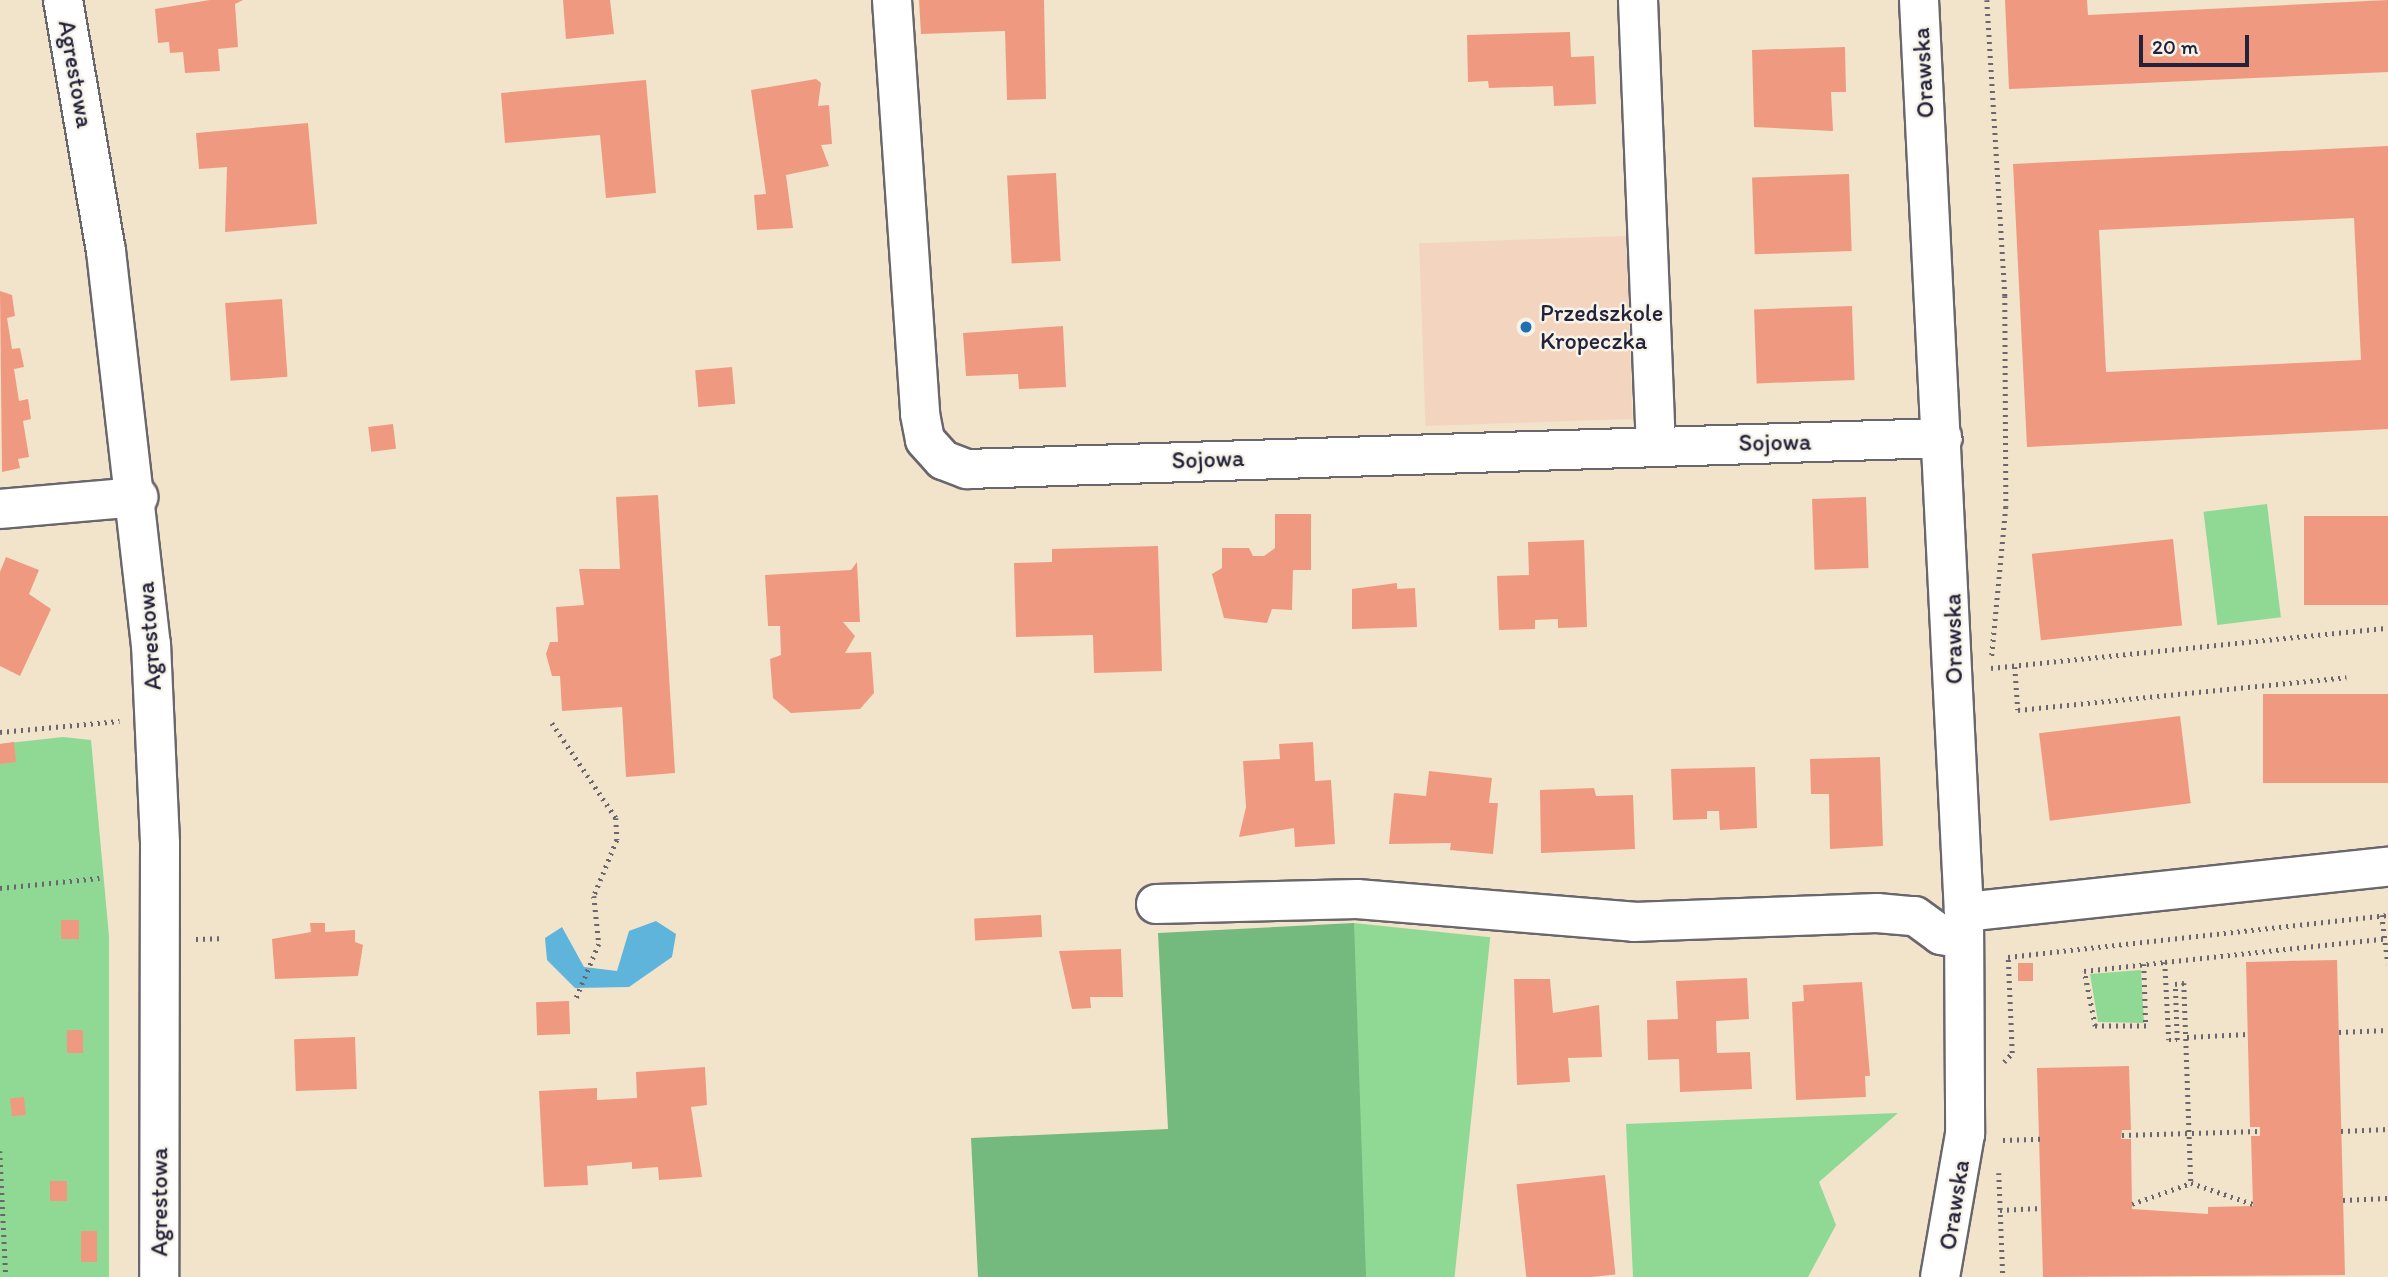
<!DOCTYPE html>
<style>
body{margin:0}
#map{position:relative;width:2388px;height:1277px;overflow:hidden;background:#f1e4ca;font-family:Itim,sans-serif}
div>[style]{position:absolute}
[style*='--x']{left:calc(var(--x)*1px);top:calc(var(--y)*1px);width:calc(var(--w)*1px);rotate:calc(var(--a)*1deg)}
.built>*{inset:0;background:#f3d4bf;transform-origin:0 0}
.green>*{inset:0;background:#90d994;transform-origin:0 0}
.forest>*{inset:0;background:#74b97e}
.water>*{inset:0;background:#5eb4db}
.building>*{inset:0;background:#ef9a80;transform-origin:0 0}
.path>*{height:4.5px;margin-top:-2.25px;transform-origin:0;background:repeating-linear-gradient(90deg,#6a666d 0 2px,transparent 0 7px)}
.roads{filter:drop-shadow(2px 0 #6a666d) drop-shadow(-2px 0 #6a666d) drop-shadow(0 2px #6a666d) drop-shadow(0 -2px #6a666d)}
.minor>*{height:38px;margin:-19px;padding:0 19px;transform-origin:19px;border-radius:19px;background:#fff}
.dots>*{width:19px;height:19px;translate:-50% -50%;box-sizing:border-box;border:4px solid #f7f3e8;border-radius:50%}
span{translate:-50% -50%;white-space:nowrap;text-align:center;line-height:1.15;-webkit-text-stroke:5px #f7f3e8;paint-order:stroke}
.street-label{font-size:24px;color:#22223b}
.poi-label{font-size:24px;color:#22223b}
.left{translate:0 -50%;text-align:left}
.scale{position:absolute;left:2139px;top:35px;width:110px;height:32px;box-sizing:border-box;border:4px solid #22223b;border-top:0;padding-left:9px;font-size:21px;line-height:24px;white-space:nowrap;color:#22223b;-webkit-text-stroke:5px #f7f3e8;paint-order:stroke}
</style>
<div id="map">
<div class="built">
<div style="left:1626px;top:236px;width:183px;height:207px;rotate:88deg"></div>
</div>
<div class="green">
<div style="left:2267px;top:504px;width:114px;height:64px;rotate:83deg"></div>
<div style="clip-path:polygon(63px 737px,91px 740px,109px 936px,109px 1277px,0 1277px,0 744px)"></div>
<div style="left:1354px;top:923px;width:137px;height:354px;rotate:6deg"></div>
<div style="clip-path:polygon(2141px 970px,2144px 1023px,2098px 1022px,2090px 974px)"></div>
<div style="clip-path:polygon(1898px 1113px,1819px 1182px,1836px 1225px,1808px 1277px,1633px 1277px,1626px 1124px)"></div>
</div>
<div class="forest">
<div style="clip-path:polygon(1354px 923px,1366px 1277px,978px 1277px,971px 1138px,1168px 1129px,1158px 933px)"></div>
</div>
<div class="water">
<div style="clip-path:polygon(656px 921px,676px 934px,672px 957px,629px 987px,575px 988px,547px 960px,545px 938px,562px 927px,584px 967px,617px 971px,629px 931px)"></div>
</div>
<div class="building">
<div style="clip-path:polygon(210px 0,243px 0,235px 4px,238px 47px,218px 49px,220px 71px,185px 73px,183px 52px,170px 53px,169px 42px,158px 43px,155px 9px)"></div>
<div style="clip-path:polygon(563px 0,610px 0,614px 34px,566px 39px)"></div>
<div style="clip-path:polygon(919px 0,1044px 0,1046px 99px,1007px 100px,1005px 31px,921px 34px)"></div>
<div style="clip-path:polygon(2005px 0,2087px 0,2088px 15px,2388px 0,2388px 72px,2009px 89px)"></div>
<div style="clip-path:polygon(1570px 32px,1571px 57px,1594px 56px,1596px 104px,1554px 106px,1553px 86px,1489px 88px,1488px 81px,1468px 82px,1467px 35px)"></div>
<div style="clip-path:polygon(1845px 47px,1846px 92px,1831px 92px,1833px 131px,1754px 127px,1752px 50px)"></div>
<div style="clip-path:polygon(816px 79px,821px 83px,818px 106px,829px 105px,832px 144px,821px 145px,829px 166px,786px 175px,793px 228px,757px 230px,754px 195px,766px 194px,751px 90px)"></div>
<div style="clip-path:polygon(646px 80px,656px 193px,606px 198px,600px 135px,505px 143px,501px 93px)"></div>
<div style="clip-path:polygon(308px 123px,317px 224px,225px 232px,227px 167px,199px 169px,196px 133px)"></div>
<div style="clip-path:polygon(evenodd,2388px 146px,2388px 429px,2027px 447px,2013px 164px,2388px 146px,2354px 218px,2361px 360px,2106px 372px,2099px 230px,2354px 218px)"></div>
<div style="left:1056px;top:173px;width:88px;height:49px;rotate:87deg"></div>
<div style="left:1849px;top:174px;width:77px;height:97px;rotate:88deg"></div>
<div style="clip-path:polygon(0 291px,12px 295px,15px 316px,7px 318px,12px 349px,20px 348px,24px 367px,14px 369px,19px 401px,28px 399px,31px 419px,23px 421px,29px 457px,18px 459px,20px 468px,2px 472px)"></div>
<div style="left:282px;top:299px;width:78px;height:57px;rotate:86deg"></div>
<div style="left:1852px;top:306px;width:74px;height:98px;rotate:88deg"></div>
<div style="clip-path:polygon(1063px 326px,1066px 387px,1019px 389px,1018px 374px,966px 376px,963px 333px)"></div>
<div style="left:732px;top:367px;width:37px;height:37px;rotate:85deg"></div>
<div style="left:393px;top:424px;width:25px;height:25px;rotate:83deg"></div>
<div style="clip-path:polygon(658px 495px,675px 773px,626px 777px,622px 707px,562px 711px,560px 676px,552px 676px,546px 654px,550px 642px,558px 642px,556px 607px,584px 605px,579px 569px,620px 569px,616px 497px)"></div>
<div style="left:1866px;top:497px;width:71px;height:54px;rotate:88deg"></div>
<div style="clip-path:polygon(1275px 514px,1311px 514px,1311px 570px,1293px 570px,1292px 610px,1272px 609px,1267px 623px,1224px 618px,1212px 574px,1222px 568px,1222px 548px,1249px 548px,1253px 556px,1264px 556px,1275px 548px)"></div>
<div style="left:2388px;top:516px;width:89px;height:84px;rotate:90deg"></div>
<div style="left:2173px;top:539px;width:87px;height:142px;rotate:84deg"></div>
<div style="clip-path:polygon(1584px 540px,1587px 627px,1558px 628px,1558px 619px,1535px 620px,1535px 629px,1499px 630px,1497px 576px,1529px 575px,1528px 542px)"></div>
<div style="clip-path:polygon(1158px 546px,1162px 671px,1094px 673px,1093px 635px,1016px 637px,1014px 563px,1052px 562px,1052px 549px)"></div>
<div style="clip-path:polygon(6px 557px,39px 570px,29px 594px,51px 609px,20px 676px,0 666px,0 572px)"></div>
<div style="clip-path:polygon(857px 562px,860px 622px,843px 622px,855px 636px,845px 653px,871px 652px,874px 693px,860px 709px,791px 713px,773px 698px,770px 659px,781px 655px,780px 626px,768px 626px,765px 575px,851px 570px)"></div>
<div style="clip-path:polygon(1397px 583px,1397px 589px,1415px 588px,1417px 627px,1352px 629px,1352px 589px)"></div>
<div style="left:2388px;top:694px;width:89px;height:125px;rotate:90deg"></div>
<div style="left:2180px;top:716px;width:88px;height:142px;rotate:83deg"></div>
<div style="clip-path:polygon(14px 742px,16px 762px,0 764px,0 744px)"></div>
<div style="clip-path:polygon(1313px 742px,1315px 781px,1331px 780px,1335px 844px,1295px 847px,1294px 828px,1239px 837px,1246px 807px,1243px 761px,1280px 759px,1279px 744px)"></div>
<div style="clip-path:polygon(1880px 757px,1883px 846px,1830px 849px,1829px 794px,1811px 794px,1810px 759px)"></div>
<div style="clip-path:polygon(1755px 767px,1757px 828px,1720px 830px,1719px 811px,1707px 811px,1707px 819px,1673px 820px,1671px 769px)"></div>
<div style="clip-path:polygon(1429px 771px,1492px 778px,1489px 803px,1498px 803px,1493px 854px,1450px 850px,1451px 843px,1389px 844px,1394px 793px,1426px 796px)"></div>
<div style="clip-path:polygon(1594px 788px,1596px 796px,1633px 795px,1635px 849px,1541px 853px,1540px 790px)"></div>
<div style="left:1041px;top:915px;width:22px;height:67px;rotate:87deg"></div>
<div style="left:61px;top:920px;width:18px;height:19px"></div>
<div style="clip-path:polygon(310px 923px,325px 923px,325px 932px,355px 930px,355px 942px,363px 945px,358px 976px,275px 979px,272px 939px,311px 932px)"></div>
<div style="clip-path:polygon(1121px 949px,1123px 997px,1090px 997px,1091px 1008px,1072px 1009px,1059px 951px)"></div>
<div style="clip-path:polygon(2337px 960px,2345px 1275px,2043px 1277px,2037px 1068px,2129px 1066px,2131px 1130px,2122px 1130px,2121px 1139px,2131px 1139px,2132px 1209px,2208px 1214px,2208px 1207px,2253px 1206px,2251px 1136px,2260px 1136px,2260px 1127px,2250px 1127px,2246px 962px)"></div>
<div style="left:2018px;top:963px;width:15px;height:18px"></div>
<div style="clip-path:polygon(1747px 978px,1749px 1019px,1716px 1021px,1717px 1053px,1750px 1052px,1752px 1089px,1680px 1092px,1679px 1059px,1648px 1060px,1647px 1020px,1678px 1019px,1676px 981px)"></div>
<div style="clip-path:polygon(1514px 979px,1550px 979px,1553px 1013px,1599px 1005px,1602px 1057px,1568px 1058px,1570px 1082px,1517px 1085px)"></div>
<div style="clip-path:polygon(1862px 982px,1870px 1076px,1865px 1076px,1866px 1097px,1796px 1100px,1792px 1002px,1804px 1001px,1803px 985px)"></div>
<div style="left:569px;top:1001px;width:33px;height:33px;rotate:88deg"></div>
<div style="left:67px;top:1030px;width:16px;height:23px"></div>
<div style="left:355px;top:1037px;width:52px;height:61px;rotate:88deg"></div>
<div style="clip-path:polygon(705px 1067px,707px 1105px,691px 1107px,702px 1177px,659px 1180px,658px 1167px,632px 1169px,632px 1162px,587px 1166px,588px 1185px,544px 1187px,539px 1091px,597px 1088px,597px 1100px,637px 1098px,636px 1072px)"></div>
<div style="left:24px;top:1097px;width:18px;height:14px;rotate:84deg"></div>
<div style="left:1605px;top:1175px;width:100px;height:89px;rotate:84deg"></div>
<div style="left:50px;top:1181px;width:17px;height:20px"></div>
<div style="left:81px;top:1231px;width:16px;height:31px"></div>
</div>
<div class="path">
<div style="--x:1987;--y:0;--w:297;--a:86.5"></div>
<div style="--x:2005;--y:296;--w:211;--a:89.7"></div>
<div style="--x:2006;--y:507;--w:150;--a:95.4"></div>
<div style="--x:2015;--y:667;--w:43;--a:86"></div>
<div style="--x:2018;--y:710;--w:330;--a:-5.7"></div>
<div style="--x:1991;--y:668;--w:399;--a:-5.8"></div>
<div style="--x:552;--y:723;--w:115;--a:56"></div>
<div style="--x:616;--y:818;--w:22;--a:87"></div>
<div style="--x:617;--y:840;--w:61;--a:112.3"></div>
<div style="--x:594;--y:896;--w:48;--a:84.1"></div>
<div style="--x:599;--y:944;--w:60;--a:112.7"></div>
<div style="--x:0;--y:732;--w:120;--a:-5.3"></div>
<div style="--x:0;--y:888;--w:100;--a:-5.8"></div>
<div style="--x:2382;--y:915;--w:49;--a:83"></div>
<div style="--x:196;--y:939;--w:23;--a:-2"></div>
<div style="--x:2165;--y:962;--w:78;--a:87.1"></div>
<div style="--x:2169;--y:1040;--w:8;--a:0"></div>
<div style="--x:2177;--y:1040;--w:56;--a:-92"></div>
<div style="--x:2175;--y:984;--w:9;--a:-6"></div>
<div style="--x:2184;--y:983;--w:200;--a:88"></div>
<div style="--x:2191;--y:1183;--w:65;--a:18.7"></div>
<div style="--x:2144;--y:964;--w:62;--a:88.2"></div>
<div style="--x:2146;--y:1026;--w:51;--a:180"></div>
<div style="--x:2095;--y:1026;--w:56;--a:-101.3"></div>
<div style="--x:2084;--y:971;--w:81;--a:-6.3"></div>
<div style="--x:2165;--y:962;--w:224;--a:-6.1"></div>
<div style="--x:2339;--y:1032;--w:49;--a:-2.3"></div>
<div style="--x:2187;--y:1037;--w:61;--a:-2.8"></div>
<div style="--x:2004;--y:1062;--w:12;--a:-48"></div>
<div style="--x:2012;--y:1053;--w:96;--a:-92.4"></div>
<div style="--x:2008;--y:957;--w:382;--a:-6.3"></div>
<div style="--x:2341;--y:1131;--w:47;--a:-2.4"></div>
<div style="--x:2122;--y:1135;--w:138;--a:-1.7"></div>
<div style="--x:2003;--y:1140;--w:37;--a:-2"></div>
<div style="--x:0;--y:1151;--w:126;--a:87.3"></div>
<div style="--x:1999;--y:1173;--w:104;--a:87.8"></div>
<div style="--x:2343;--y:1200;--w:45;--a:-2.5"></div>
<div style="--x:2132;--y:1204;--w:63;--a:-19.6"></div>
<div style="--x:2000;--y:1210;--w:41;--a:-2.8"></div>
</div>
<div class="roads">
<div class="minor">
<div style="--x:63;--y:0;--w:255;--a:80.3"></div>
<div style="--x:106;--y:251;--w:396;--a:83.5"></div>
<div style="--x:151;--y:644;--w:199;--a:87.4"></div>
<div style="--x:160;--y:843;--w:434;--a:90.1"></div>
<div style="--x:892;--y:0;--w:415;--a:86.1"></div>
<div style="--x:920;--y:414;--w:26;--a:79"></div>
<div style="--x:925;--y:440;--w:27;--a:48"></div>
<div style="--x:943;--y:460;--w:26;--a:21"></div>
<div style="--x:967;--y:469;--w:976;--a:-1.82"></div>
<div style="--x:1638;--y:0;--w:445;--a:87.7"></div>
<div style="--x:1919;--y:0;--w:913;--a:87.18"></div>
<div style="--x:1964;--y:912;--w:222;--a:89.7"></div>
<div style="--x:1965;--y:1134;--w:145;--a:99.9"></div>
<div style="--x:0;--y:509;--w:139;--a:-5"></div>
<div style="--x:1156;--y:904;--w:201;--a:-1.4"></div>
<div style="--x:1357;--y:899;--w:278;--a:4.7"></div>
<div style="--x:1634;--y:922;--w:243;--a:-2.1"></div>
<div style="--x:1877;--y:913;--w:38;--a:5"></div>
<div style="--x:1915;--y:916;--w:32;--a:36"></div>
<div style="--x:1941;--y:935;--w:22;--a:10"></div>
<div style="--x:1964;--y:912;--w:426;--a:-6.1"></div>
</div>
</div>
<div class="dots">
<div style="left:1526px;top:327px;background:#1f6fb2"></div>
</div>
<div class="street-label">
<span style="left:1923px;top:73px;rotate:-93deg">Orawska</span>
<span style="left:76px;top:74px;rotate:80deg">Agrestowa</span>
<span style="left:1775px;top:442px;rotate:-1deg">Sojowa</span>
<span style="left:1208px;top:459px;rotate:-2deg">Sojowa</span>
<span style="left:149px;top:636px;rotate:-94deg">Agrestowa</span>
<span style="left:1953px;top:639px;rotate:-91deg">Orawska</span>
<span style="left:159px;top:1202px;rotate:-90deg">Agrestowa</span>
<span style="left:1954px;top:1205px;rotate:-81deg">Orawska</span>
</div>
<div class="poi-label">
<span class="left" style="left:1540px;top:327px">Przedszkole<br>Kropeczka</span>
</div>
<div class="scale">20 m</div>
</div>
